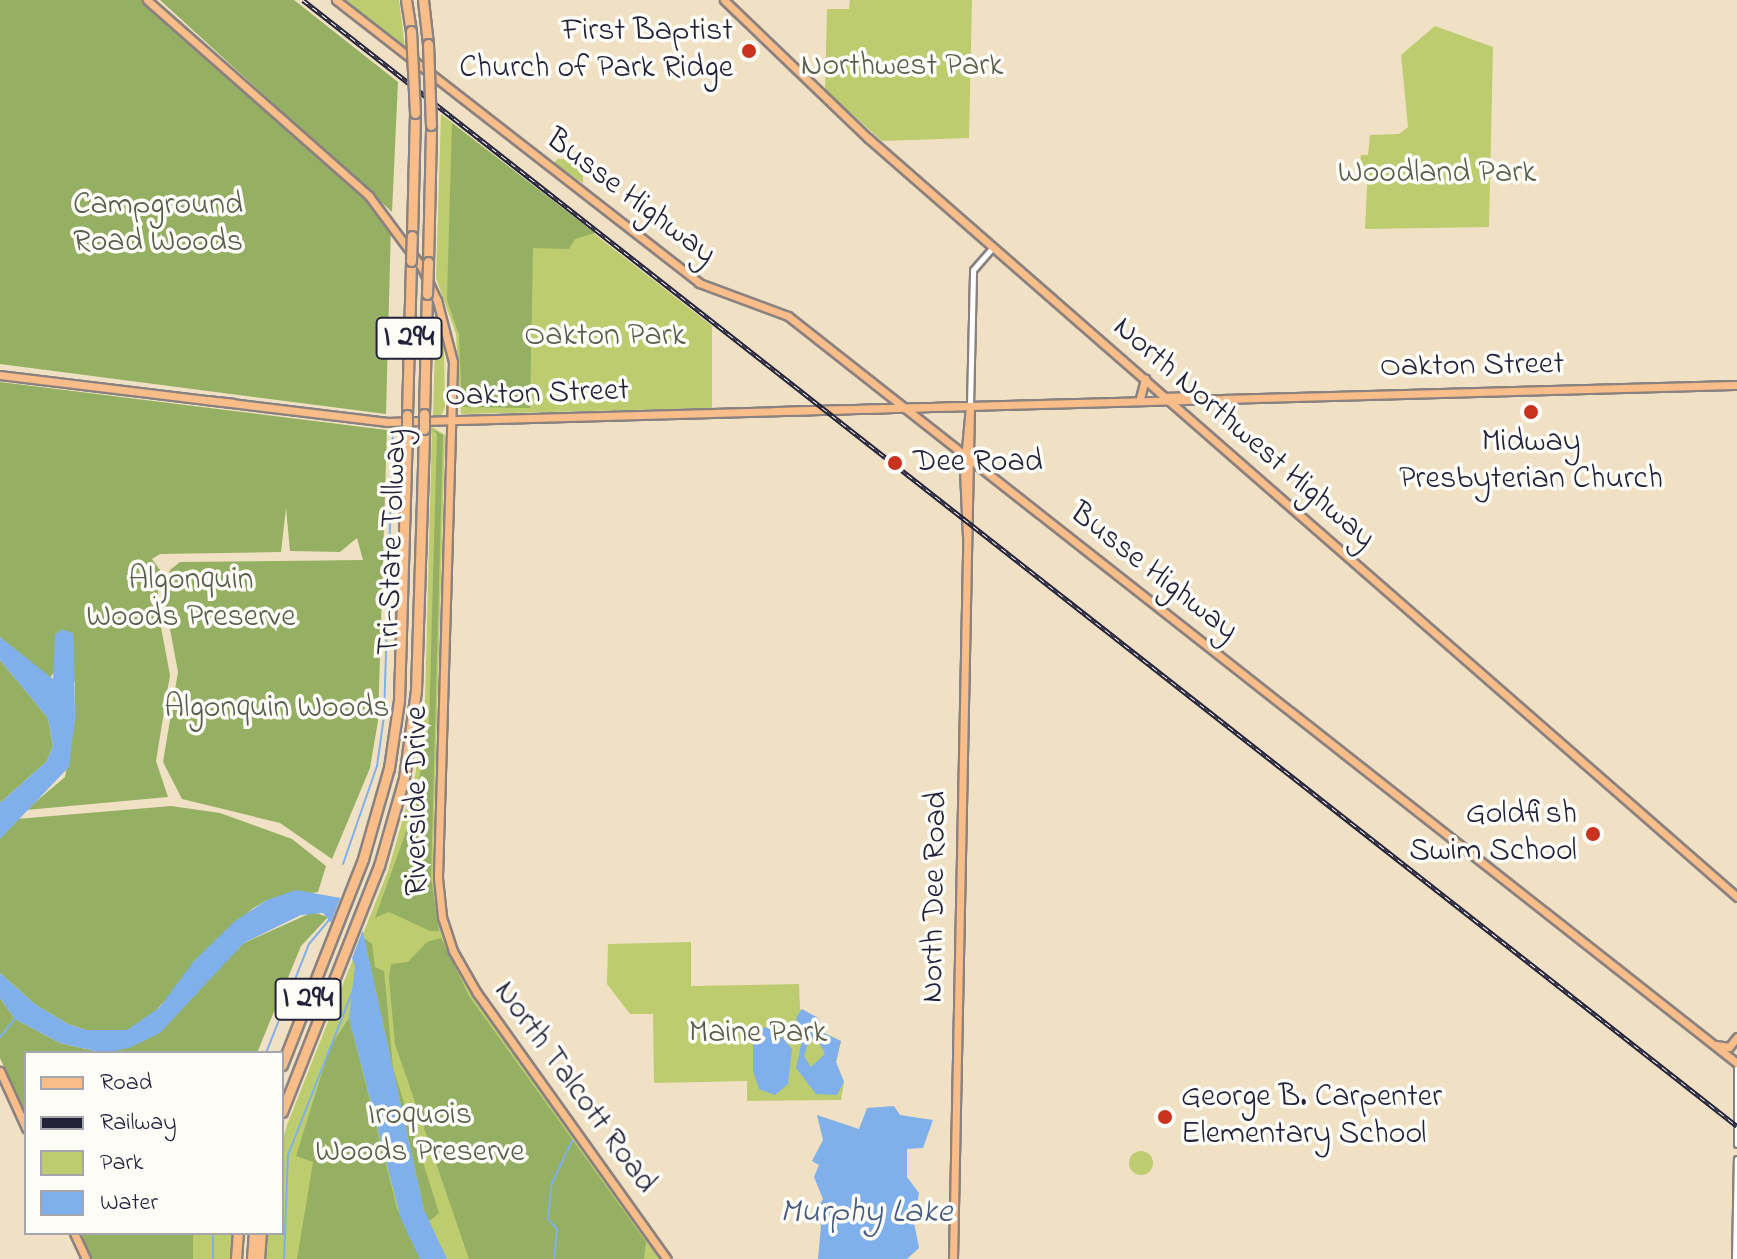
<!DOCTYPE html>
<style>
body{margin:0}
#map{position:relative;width:1737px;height:1259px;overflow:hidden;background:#f1e1c4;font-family:"Indie Flower",sans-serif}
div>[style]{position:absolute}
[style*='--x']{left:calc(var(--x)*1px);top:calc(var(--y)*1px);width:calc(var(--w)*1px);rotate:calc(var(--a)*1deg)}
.green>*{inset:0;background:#bccc6f;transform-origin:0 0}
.round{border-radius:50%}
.forest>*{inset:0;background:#95b062;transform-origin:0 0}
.water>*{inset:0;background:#7fb0eb}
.pier>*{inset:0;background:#f1e1c4}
.stream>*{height:2px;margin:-1px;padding:0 1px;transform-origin:1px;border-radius:1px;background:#7fb0eb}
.roads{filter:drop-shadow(2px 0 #8a8280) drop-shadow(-2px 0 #8a8280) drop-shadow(0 2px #8a8280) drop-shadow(0 -2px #8a8280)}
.minor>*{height:5px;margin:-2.5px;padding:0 2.5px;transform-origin:2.5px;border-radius:2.5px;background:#fff}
.major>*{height:7px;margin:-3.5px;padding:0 3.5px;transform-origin:3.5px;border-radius:3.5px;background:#f8bd89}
.highway>*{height:9px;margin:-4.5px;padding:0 4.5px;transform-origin:4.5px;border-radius:4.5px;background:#f8bd89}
.rail>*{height:5px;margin-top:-2.5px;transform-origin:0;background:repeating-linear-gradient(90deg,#fdfcf7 0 6px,#22223b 0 12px);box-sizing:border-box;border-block:2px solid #22223b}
.bridges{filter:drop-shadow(2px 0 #8a8280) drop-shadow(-2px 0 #8a8280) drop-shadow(0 2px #8a8280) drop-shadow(0 -2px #8a8280)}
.highway-bridge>*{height:9px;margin:-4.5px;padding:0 4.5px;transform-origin:4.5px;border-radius:4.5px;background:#f8bd89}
.dots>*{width:22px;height:22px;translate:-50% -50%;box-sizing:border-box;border:4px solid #fdfcf7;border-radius:50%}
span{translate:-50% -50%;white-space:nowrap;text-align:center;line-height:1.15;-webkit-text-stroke:7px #fdfcf7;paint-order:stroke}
.shield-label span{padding:2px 6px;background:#fdfcf7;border:2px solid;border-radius:6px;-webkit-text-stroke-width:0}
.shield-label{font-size:30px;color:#22223b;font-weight:700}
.poi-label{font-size:32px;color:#22223b}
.right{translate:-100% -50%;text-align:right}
.left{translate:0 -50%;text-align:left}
.park-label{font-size:32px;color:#585e4d}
.street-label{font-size:32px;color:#22223b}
.water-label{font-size:34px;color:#475b81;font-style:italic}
.legend{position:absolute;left:24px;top:1051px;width:260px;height:184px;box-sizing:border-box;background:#fdfcf7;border:2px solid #a5a5ac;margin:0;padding:10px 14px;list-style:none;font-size:24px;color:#22223b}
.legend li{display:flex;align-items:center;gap:16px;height:40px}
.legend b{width:40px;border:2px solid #a5a5ac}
</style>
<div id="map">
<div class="green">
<div style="clip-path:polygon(343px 0,399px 0,405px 48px,386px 34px)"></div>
<div style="clip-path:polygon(850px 0,972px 0,969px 138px,882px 141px,825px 90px,827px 9px,849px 9px)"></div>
<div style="clip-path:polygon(1435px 26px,1493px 47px,1489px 227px,1365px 229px,1368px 167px,1360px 166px,1361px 155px,1368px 155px,1370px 135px,1399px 134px,1408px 127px,1401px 55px)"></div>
<div style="clip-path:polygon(441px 114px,712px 326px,712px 408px,461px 414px,456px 334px,436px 278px)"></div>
<div style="clip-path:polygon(557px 159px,583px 160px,583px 183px,554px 164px)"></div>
<div style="clip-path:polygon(436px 309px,444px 346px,445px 407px,441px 416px,433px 416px)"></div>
<div style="clip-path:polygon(432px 427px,445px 435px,433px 863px,441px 928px,464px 981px,662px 1259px,263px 1259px,265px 1233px,282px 1233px,282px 1142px,287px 1125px,388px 871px,415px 777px,425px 702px)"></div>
<div style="clip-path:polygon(691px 942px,691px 986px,799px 984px,800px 1009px,818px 1018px,824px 1033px,841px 1041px,836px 1062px,844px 1082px,841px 1100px,747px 1101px,747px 1081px,654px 1083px,653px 1014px,630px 1014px,607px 984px,608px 944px)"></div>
<div class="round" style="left:1129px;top:1151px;width:24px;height:24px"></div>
<div style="left:79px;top:1233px;width:152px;height:29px"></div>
</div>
<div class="forest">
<div style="clip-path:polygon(0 0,143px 0,370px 201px,391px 225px,386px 414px,0 364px)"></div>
<div style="clip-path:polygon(160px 0,294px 0,398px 82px,392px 212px)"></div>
<div style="clip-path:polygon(452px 123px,595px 233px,575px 239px,569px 249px,533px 248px,530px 408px,462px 407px,459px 335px,447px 300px)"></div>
<div style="clip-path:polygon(0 382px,387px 430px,378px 721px,370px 768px,332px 859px,280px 823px,182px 799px,163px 762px,178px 672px,164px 597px,170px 570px,180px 562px,363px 560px,357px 538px,340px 552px,290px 551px,286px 508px,281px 552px,160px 554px,152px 559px,160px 570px,157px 606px,170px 675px,156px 761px,168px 797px,26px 810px,65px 777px,75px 719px,75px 683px,55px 634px,55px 671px,49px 679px,0 637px)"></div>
<div style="clip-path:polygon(432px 429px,443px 435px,431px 878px,439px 931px,430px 931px,389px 912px,375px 918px,413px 812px,429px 725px,437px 434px)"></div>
<div style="clip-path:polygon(0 660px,48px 718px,53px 746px,47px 761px,0 803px)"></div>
<div style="clip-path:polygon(171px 806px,220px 813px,292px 839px,326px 866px,318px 892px,267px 900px,252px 909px,194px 961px,192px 970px,145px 1023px,127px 1030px,86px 1030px,68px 1024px,36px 1005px,0 973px,0 839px,16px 819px)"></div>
<div style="clip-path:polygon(313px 912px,328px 917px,301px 946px,257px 1053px,26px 1053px,26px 1116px,0 1058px,0 998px,15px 1019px,60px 1043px,104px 1053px,198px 988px,244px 943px)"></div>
<div style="clip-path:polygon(364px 938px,372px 944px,375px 967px,384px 971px,393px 1068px,439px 1213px,427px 1223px)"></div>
<div style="clip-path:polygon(441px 938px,469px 996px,646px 1242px,644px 1259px,469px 1259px,395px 1044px,389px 978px,391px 964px,408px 962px,427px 942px)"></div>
<div style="clip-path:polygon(349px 1018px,397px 1208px,420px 1259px,297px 1259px,313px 1162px,296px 1156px,330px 1047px)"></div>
<div style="left:83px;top:1233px;width:110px;height:29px"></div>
</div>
<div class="water">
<div style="clip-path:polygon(62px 629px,73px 633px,74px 646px,75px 719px,69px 767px,0 839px,0 803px,47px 761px,53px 746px,48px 718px,0 660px,0 637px,53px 679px,55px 635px)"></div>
<div style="clip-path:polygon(296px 890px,341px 898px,363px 932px,424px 1210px,447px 1259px,420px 1259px,401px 1219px,349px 1018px,355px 966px,345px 940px,323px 913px,301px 915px,244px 943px,160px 1033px,129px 1048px,104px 1053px,60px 1043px,15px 1019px,0 998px,0 973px,36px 1005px,68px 1024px,86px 1030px,127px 1030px,159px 1008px,194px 961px,235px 921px,267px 900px)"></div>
<div style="clip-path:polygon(evenodd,802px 1009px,818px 1018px,824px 1033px,841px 1041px,836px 1062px,844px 1082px,837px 1095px,816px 1094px,796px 1068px,803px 1035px,796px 1018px,802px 1009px,810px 1038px,818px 1040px,825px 1054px,811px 1067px,804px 1056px,810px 1038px)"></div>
<div style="clip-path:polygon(764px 1027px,776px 1030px,792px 1049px,788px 1084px,775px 1095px,759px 1089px,753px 1071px,753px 1040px)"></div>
<div style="clip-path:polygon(894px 1106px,900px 1115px,933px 1120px,923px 1148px,907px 1149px,907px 1177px,919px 1193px,914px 1222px,919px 1248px,907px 1259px,818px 1259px,821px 1226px,815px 1212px,823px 1199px,814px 1177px,819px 1165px,812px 1161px,823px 1140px,817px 1115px,859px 1129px,867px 1108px)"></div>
</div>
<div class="pier">
<div style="clip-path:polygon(342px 894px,364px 927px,352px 958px,330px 925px)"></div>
</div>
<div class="stream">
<div style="--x:343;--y:864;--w:104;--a:-70.9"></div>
<div style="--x:377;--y:766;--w:50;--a:-82"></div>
<div style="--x:384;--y:716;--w:281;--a:-88.2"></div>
<div style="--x:0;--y:1037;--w:26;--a:-51"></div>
<div style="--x:266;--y:1053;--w:117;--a:-68.5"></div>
<div style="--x:309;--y:944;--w:33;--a:-50"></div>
<div style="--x:213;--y:1233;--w:26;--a:90"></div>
<div style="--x:284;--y:1259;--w:104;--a:-87.8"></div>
<div style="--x:288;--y:1155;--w:177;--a:-68.5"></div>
<div style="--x:554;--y:1259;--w:30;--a:-84"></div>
<div style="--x:557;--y:1229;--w:13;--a:-132"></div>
<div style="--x:548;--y:1219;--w:36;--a:-84"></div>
<div style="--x:552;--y:1183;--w:47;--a:-64.5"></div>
</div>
<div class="roads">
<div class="minor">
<div style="--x:970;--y:406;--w:136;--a:-88.7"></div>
<div style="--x:973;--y:270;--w:29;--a:-49"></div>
<div style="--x:1737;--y:1068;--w:76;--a:90"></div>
<div style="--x:1735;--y:1259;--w:100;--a:-88.9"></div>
</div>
<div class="major">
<div style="--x:147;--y:0;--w:296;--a:41.4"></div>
<div style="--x:369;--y:196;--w:87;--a:53.4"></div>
<div style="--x:421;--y:266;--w:38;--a:65"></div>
<div style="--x:437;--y:300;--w:64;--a:75.5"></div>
<div style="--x:453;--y:362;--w:516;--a:91.67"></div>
<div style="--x:438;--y:878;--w:39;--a:84"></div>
<div style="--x:442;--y:917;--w:36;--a:72"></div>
<div style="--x:453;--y:951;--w:48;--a:60.3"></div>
<div style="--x:477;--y:993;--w:327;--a:54.5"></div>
<div style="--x:336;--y:0;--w:460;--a:37.9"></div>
<div style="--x:699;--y:283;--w:95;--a:20.3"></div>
<div style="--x:788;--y:316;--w:1208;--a:38.21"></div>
<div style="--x:724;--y:0;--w:199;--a:43.8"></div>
<div style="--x:868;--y:138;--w:1154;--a:41.13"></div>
<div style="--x:0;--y:375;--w:389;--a:6.9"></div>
<div style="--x:386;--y:422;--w:1352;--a:-1.57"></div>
<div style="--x:1163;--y:397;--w:31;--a:-2"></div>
<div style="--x:1140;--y:398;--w:20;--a:-75"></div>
<div style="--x:206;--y:400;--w:27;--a:6"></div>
<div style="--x:776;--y:411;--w:194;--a:-1.5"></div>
<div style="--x:967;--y:536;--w:66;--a:-92.6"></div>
<div style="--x:964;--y:470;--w:64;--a:-84.6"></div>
<div style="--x:1716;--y:1045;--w:13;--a:9"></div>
<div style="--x:1729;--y:1047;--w:13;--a:-51"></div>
<div style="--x:0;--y:1071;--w:63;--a:65.5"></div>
<div style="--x:74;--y:1233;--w:29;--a:65"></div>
<div style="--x:953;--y:1259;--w:853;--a:-88.86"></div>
</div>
<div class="highway">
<div style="--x:406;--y:0;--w:31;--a:81"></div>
<div style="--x:423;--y:0;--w:44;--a:83.5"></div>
<div style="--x:412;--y:236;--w:123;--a:-88.6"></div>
<div style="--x:428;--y:262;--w:137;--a:-88.7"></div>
<div style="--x:424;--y:414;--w:120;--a:-88.6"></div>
<div style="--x:407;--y:415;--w:154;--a:-88.5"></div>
<div style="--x:282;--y:1065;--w:221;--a:-68.5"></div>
<div style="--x:363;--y:859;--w:95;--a:-74.1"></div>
<div style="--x:389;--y:768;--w:69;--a:-81.6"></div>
<div style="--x:399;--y:700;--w:271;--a:-88.3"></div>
<div style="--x:282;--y:1112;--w:264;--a:-68.5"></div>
<div style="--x:379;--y:866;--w:91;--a:-74.1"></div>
<div style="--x:404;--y:778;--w:89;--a:-82.2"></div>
<div style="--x:416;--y:690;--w:261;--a:-88.2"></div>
<div style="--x:236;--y:1259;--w:26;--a:-86"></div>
<div style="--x:252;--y:1259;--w:26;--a:-86"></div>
<div style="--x:259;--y:1259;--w:26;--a:-86"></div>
</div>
</div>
<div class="rail">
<div style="--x:303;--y:0;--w:1823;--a:38.14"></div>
</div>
<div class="bridges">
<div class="highway-bridge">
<div style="--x:411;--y:31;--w:82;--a:87.2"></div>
<div style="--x:428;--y:44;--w:81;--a:87.9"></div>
<div style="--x:411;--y:261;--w:25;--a:-88"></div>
<div style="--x:427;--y:294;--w:32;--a:-88"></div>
<div style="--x:407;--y:429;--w:14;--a:-90"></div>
<div style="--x:424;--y:429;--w:15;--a:-90"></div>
</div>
</div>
<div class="dots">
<div style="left:749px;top:51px;background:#c8321e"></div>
<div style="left:1531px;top:412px;background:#c8321e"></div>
<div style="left:895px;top:463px;background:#c8321e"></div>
<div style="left:1593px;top:834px;background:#c8321e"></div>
<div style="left:1165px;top:1117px;background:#c8321e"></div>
</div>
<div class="shield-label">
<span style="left:409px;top:338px">I 294</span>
<span style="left:308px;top:999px">I 294</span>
</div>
<div class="poi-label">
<span class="right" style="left:733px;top:51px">First Baptist<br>Church of Park Ridge</span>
<span style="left:1531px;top:462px">Midway<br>Presbyterian Church</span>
<span class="left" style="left:913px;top:463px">Dee Road</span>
<span class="right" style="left:1577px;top:834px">Goldfish<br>Swim School</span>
<span class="left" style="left:1181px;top:1117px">George B. Carpenter<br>Elementary School</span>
</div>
<div class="park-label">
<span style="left:902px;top:67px">Northwest Park</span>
<span style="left:1437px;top:174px">Woodland Park</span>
<span style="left:158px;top:225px">Campground<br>Road Woods</span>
<span style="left:605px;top:337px">Oakton Park</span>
<span style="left:191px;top:600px">Algonquin<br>Woods Preserve</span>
<span style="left:277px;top:709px">Algonquin Woods</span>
<span style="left:758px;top:1034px">Maine Park</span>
<span style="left:420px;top:1135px">Iroquois<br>Woods Preserve</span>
</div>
<div class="street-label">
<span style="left:630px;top:198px;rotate:37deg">Busse Highway</span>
<span style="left:1472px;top:367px;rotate:-1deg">Oakton Street</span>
<span style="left:537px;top:395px;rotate:-2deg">Oakton Street</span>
<span style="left:1243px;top:434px;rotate:41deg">North Northwest Highway</span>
<span style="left:394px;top:542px;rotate:-88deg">Tri-State Tollway</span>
<span style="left:1153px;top:573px;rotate:38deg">Busse Highway</span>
<span style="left:418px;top:801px;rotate:-90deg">Riverside Drive</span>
<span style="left:936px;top:897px;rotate:-89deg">North Dee Road</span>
<span style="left:574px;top:1088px;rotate:54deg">North Talcott Road</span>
</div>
<div class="water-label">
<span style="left:866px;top:1214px">Murphy Lake</span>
</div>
<ul class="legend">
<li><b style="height:10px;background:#f8bd89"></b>Road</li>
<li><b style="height:10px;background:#22223b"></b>Railway</li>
<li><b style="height:22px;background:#bccc6f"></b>Park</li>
<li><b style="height:22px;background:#7fb0eb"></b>Water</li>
</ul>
</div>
